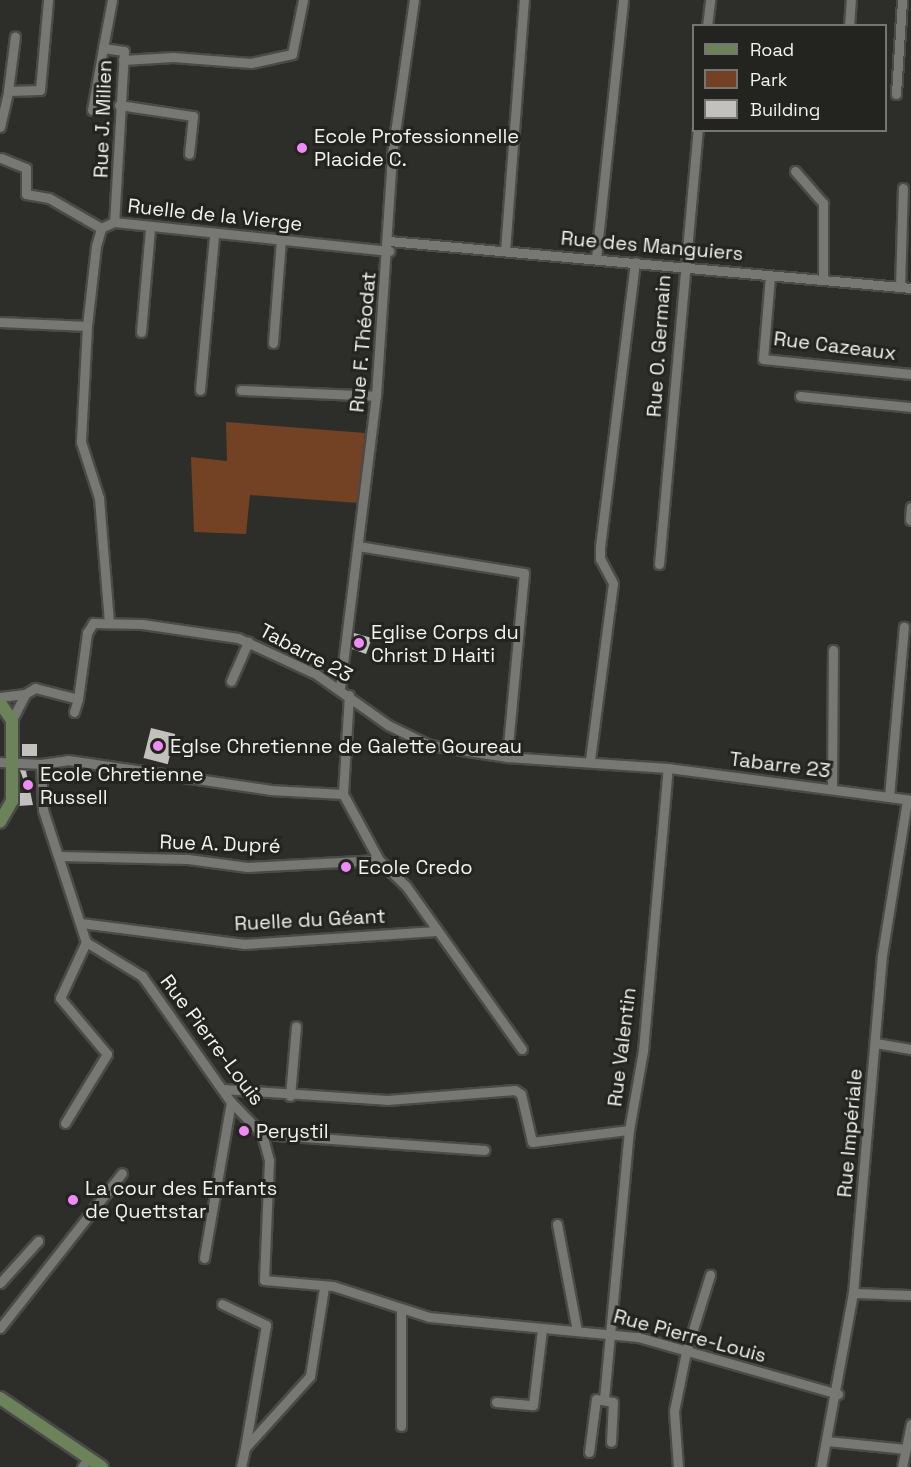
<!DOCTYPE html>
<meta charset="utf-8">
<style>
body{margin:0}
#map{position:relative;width:911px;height:1467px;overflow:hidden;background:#2d2d2a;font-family:"Space Grotesk",sans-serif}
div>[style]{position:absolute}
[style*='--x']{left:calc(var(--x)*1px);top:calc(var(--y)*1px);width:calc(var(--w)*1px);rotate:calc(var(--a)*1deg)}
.green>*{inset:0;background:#734123}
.building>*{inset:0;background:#c3c1be;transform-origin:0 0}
.roads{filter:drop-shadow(2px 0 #4a4a48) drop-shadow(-2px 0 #4a4a48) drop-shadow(0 2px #4a4a48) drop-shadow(0 -2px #4a4a48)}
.street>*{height:9px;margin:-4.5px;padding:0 4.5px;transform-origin:4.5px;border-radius:4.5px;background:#777774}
.secondary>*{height:12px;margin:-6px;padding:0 6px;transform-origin:6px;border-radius:6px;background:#6c835a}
.dots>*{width:16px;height:16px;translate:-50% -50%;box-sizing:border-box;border:3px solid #232320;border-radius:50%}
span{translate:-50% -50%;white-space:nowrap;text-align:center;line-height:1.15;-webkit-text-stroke:6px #232320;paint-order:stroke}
.street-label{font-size:20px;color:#f1f1ef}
.poi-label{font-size:20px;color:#f1f1ef}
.left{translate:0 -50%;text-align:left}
.legend{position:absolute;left:692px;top:24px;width:195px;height:108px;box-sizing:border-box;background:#232320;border:2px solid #757573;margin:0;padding:8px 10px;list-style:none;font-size:18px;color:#f1f1ef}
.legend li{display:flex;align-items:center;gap:12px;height:30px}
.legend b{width:30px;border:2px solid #757573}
</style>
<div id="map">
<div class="green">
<div style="clip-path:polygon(226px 422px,365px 433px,358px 503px,250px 495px,246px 534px,194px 532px,191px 457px,227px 461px)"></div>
</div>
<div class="building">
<div style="clip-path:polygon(354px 633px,372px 638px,366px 654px,352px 649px)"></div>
<div style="left:151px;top:728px;width:25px;height:31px;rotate:14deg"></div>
<div style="left:22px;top:744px;width:15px;height:12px"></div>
<div style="clip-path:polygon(20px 770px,30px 770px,26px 771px,33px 805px,18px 806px,20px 793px,28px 793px)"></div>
</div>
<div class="roads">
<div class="street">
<div style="--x:112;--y:0;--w:49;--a:100.6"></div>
<div style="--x:103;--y:48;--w:21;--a:8"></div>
<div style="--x:124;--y:51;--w:171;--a:93.3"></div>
<div style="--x:707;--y:26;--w:26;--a:-83"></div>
<div style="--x:849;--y:26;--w:26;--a:-86"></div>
<div style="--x:123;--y:60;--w:50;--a:-3.4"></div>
<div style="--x:173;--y:57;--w:78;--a:4.4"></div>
<div style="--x:251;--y:63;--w:42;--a:-12.4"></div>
<div style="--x:292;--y:54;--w:55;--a:-78.5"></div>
<div style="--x:8;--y:91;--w:55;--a:-82.7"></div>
<div style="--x:896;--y:94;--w:94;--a:-86.3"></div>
<div style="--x:119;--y:105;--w:75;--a:8.5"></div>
<div style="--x:193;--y:116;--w:38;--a:96"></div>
<div style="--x:92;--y:110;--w:63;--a:-79.9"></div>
<div style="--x:0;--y:127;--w:37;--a:-77"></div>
<div style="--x:8;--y:91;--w:32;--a:-2"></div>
<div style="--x:40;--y:90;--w:90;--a:-84.9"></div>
<div style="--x:1;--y:158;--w:27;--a:22"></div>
<div style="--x:26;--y:168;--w:26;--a:90"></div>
<div style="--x:26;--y:194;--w:23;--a:10"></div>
<div style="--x:49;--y:198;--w:60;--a:30"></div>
<div style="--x:795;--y:171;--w:43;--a:48.8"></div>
<div style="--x:823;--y:203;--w:77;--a:90"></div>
<div style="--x:389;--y:241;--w:524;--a:5.14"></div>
<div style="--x:505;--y:251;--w:252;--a:-85.7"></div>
<div style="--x:596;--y:258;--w:259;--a:-84"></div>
<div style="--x:770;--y:276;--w:83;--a:94.8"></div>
<div style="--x:763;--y:359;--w:149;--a:5.8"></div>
<div style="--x:900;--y:287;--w:99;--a:-88.3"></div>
<div style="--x:0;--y:322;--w:87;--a:2.6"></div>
<div style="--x:87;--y:326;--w:116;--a:93"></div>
<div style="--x:81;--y:442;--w:59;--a:72.2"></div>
<div style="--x:99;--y:498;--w:124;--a:85.4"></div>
<div style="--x:87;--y:326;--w:81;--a:-83.6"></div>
<div style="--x:96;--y:246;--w:19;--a:-74"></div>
<div style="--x:101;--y:228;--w:14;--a:-25"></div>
<div style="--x:114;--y:222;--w:277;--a:6"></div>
<div style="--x:141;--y:332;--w:103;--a:-85"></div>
<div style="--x:273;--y:343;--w:103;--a:-85.6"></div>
<div style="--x:200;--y:390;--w:156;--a:-84.8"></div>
<div style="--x:241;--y:390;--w:135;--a:2.5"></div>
<div style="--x:800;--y:396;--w:112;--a:5.7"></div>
<div style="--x:910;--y:520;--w:13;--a:-86"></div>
<div style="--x:358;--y:546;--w:168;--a:9.2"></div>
<div style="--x:524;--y:573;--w:185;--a:95.3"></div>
<div style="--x:659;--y:564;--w:436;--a:-84.9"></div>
<div style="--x:231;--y:681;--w:43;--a:-66.4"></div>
<div style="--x:340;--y:688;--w:294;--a:-83"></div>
<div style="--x:376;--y:396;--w:243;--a:-86.2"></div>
<div style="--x:392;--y:154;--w:156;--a:-81.9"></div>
<div style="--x:349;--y:695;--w:99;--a:93.5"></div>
<div style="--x:343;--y:794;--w:75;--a:61.4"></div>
<div style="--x:379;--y:860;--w:37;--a:44"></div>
<div style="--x:406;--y:886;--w:200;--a:54.6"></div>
<div style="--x:0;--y:697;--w:25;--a:-7"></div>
<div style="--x:74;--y:712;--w:14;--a:-73"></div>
<div style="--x:12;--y:720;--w:29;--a:-63"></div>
<div style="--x:25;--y:694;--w:12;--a:-31"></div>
<div style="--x:35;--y:688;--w:44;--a:14.3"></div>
<div style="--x:78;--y:699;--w:67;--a:-82.2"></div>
<div style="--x:87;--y:633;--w:12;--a:-59"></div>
<div style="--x:93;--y:623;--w:49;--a:1.2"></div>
<div style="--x:142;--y:624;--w:97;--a:8.3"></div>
<div style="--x:238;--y:638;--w:86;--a:24.8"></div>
<div style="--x:316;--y:674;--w:88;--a:35.3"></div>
<div style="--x:388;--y:725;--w:46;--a:26"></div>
<div style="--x:429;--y:745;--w:79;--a:8.7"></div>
<div style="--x:507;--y:757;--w:161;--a:3.9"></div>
<div style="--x:668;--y:768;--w:245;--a:7.5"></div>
<div style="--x:590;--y:760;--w:178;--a:-82.6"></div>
<div style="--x:613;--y:583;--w:27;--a:-118"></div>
<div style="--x:600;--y:559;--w:12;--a:-90"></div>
<div style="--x:600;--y:547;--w:287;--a:-83"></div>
<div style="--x:0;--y:762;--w:41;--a:2.8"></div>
<div style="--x:41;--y:764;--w:46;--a:87.5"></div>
<div style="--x:43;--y:810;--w:139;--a:72"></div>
<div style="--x:86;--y:942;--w:66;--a:31.3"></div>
<div style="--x:142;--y:976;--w:154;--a:54.8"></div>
<div style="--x:231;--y:1102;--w:45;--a:45.9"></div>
<div style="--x:262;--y:1134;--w:28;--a:75"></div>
<div style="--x:269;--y:1161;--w:119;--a:92.4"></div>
<div style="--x:264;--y:1280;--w:69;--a:5"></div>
<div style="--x:333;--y:1286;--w:101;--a:17.9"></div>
<div style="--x:429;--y:1317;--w:210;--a:5.5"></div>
<div style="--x:638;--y:1337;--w:208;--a:15.9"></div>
<div style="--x:41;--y:764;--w:27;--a:-8"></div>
<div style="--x:68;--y:760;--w:204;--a:8.4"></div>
<div style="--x:270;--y:790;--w:73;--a:3.1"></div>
<div style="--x:832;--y:789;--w:139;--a:-89.6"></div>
<div style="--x:889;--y:797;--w:171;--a:-85"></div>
<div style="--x:59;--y:856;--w:129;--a:1.3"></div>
<div style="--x:188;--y:859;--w:60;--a:7.7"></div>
<div style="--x:247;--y:867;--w:132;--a:-3"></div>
<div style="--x:81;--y:923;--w:165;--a:7.3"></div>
<div style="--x:245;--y:944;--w:190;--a:-3.9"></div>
<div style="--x:876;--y:1043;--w:36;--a:10"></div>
<div style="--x:223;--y:1089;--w:164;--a:3.8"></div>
<div style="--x:387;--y:1100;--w:128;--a:-4.5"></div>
<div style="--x:515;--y:1090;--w:7;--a:34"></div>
<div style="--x:521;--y:1094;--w:49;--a:77.1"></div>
<div style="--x:532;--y:1142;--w:98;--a:-7.1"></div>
<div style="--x:290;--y:1096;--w:70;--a:-85.1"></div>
<div style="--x:65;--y:1123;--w:81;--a:-58.7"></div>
<div style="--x:107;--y:1054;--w:73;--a:-130"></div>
<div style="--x:60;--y:998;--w:62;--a:-65.1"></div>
<div style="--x:262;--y:1134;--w:223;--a:4.1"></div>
<div style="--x:557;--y:1224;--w:109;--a:79.4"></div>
<div style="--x:204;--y:1258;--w:158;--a:-80.2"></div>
<div style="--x:0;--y:1283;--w:57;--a:-47.9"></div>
<div style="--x:853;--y:1293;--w:58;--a:2"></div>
<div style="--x:222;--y:1304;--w:49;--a:25.5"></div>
<div style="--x:266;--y:1325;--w:125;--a:99.7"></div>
<div style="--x:401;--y:1310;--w:116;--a:90"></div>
<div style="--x:0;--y:1328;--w:197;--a:-51.8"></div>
<div style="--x:604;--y:1399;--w:270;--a:-84.7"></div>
<div style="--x:629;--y:1130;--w:80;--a:-80"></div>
<div style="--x:643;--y:1051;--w:284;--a:-85"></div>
<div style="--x:496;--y:1402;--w:37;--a:5"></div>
<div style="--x:533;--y:1405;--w:77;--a:-83.2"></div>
<div style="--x:827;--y:1441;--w:79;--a:5.8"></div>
<div style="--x:589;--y:1452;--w:53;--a:-82.5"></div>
<div style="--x:596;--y:1399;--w:17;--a:10"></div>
<div style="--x:613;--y:1402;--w:40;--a:92.9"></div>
<div style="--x:82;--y:1467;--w:12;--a:-55"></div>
<div style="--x:241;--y:1467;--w:19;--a:-78"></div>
<div style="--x:245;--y:1448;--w:97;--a:-47.9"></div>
<div style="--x:310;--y:1376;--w:89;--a:-81"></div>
<div style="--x:678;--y:1467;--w:56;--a:-94.1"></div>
<div style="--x:674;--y:1411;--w:60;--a:-78.5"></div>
<div style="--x:686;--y:1352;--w:81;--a:-72.7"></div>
<div style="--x:821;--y:1467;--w:177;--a:-79.6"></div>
<div style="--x:853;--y:1293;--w:339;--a:-85.1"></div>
<div style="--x:882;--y:955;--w:157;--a:-80.8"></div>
<div style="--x:902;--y:1467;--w:44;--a:-78.2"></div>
</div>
<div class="secondary">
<div style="--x:0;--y:703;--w:21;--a:55"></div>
<div style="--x:12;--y:720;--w:81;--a:90"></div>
<div style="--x:12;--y:801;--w:24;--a:120"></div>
<div style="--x:0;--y:1398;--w:123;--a:34.1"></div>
</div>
</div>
<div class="dots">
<div style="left:302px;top:148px;background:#ef8bf7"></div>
<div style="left:359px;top:643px;background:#ef8bf7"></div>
<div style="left:158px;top:746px;background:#ef8bf7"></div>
<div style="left:28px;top:785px;background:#ef8bf7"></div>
<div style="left:346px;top:867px;background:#ef8bf7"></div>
<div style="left:244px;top:1131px;background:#ef8bf7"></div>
<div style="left:73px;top:1200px;background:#ef8bf7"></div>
</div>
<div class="street-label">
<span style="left:103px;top:119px;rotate:-88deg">Rue J. Milien</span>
<span style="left:215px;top:215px;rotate:6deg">Ruelle de la Vierge</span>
<span style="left:652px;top:246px;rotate:5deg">Rue des Manguiers</span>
<span style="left:363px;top:342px;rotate:-85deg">Rue F. Théodat</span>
<span style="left:659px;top:346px;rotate:-86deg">Rue O. Germain</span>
<span style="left:835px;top:346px;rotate:7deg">Rue Cazeaux</span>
<span style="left:306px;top:653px;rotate:28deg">Tabarre 23</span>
<span style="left:780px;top:765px;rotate:7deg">Tabarre 23</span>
<span style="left:220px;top:844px;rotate:2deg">Rue A. Dupré</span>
<span style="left:310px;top:920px;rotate:-3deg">Ruelle du Géant</span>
<span style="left:212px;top:1040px;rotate:53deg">Rue Pierre-Louis</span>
<span style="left:622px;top:1047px;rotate:-83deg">Rue Valentin</span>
<span style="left:850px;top:1133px;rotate:-85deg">Rue Impériale</span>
<span style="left:690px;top:1336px;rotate:15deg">Rue Pierre-Louis</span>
</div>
<div class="poi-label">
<span class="left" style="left:314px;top:148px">Ecole Professionnelle<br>Placide C.</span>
<span class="left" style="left:371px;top:644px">Eglise Corps du<br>Christ D Haiti</span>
<span class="left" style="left:170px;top:746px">Eglse Chretienne de Galette Goureau</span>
<span class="left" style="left:40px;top:786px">Ecole Chretienne<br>Russell</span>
<span class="left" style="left:358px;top:867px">Ecole Credo</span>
<span class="left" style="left:256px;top:1131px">Perystil</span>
<span class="left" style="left:85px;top:1200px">La cour des Enfants<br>de Quettstar</span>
</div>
<ul class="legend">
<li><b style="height:8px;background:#6c835a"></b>Road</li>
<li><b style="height:16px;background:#734123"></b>Park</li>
<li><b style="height:16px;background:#c3c1be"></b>Building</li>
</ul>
</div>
